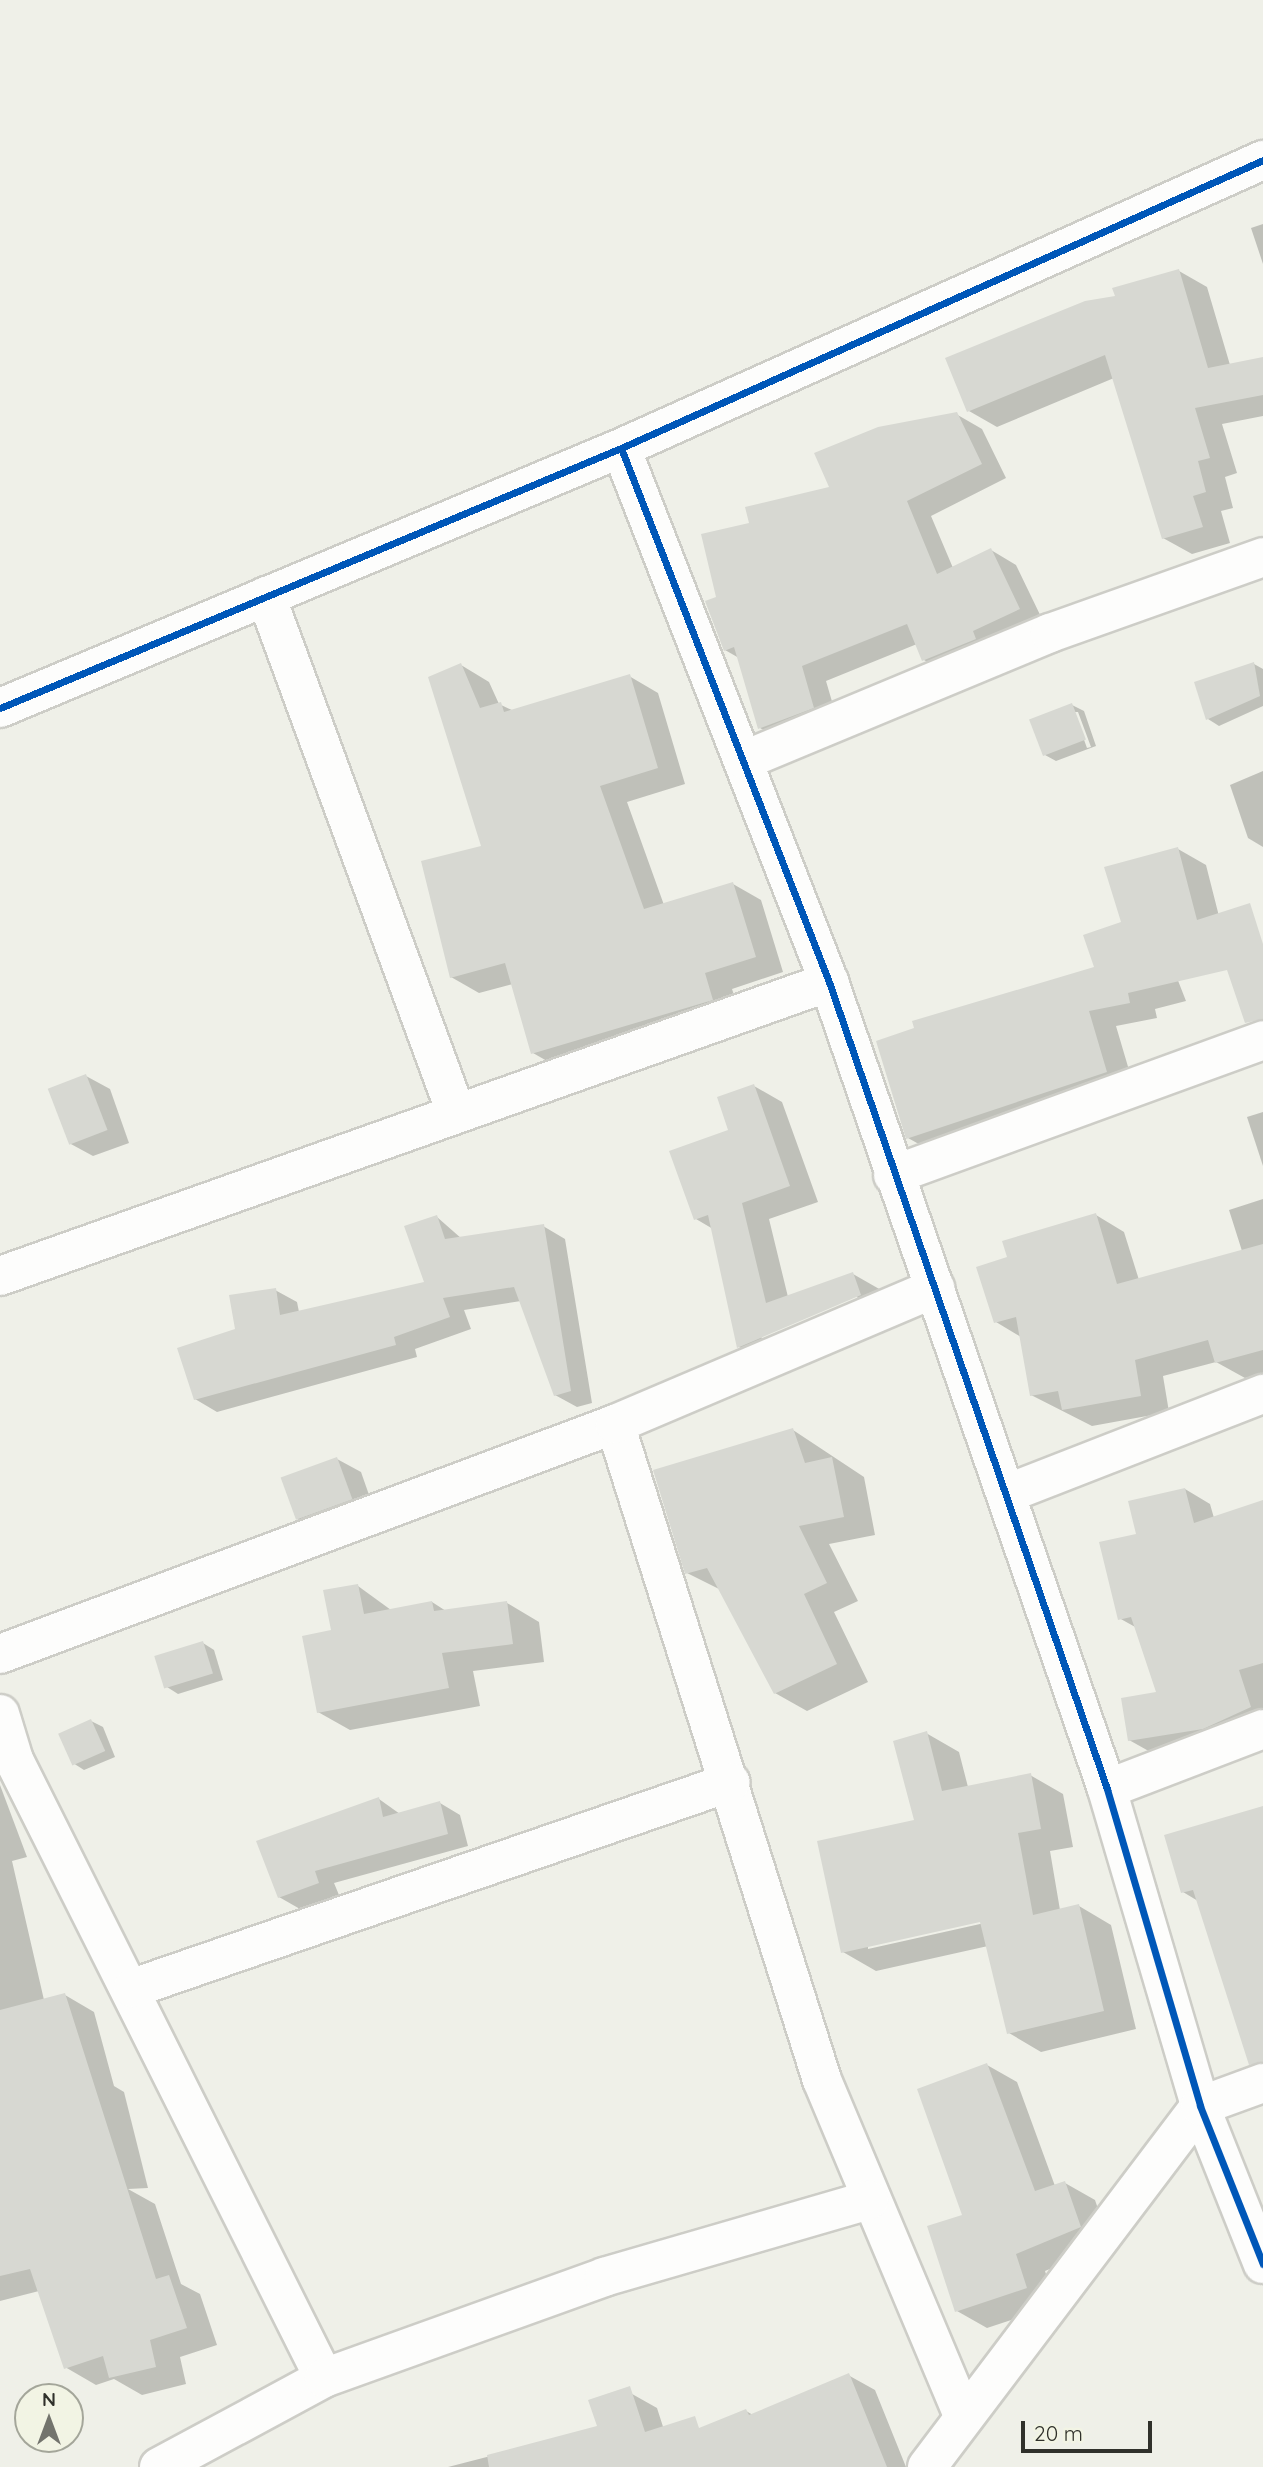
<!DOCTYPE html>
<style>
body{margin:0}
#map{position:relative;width:1263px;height:2467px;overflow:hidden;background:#eff0e8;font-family:Quicksand,sans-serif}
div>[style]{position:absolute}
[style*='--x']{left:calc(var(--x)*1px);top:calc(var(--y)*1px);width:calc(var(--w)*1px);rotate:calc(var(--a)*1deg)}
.shadow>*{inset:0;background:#0003}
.building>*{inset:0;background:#d7d8d2;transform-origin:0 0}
.roads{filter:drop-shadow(2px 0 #cdcdc7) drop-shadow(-2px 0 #cdcdc7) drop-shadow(0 2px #cdcdc7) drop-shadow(0 -2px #cdcdc7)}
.street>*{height:38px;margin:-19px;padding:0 19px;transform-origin:19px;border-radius:19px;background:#fdfdfc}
.cycleway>*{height:7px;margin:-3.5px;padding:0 3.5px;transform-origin:3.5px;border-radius:3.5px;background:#0057b8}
span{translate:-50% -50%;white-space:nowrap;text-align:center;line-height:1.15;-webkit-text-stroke:7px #f2f4e4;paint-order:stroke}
.north{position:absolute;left:14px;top:2383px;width:70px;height:70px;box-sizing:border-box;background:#f2f4e4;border:2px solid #a4a69a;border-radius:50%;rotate:0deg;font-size:19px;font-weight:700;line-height:28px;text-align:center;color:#30312b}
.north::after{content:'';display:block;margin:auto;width:24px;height:32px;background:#73746d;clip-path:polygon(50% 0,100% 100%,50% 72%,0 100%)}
.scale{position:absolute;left:1021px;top:2421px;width:131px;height:32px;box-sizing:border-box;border:4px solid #30312b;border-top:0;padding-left:9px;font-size:21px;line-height:24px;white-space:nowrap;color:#30312b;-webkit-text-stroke:5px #f2f4e4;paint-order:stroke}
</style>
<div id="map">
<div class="shadow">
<div style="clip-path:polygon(1263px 224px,1263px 264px,1251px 228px)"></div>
<div style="clip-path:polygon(1179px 271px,1207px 287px,1230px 365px,1263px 376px,1263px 416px,1222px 424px,1237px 473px,1225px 477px,1233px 508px,1221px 511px,1230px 543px,1192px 554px,1163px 538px,1114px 378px,997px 427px,969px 411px,1117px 297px)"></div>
<div style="clip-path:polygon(956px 414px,982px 429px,1006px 478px,931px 516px,953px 568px,991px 550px,1016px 565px,1044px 623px,949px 675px,924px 660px,917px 644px,826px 681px,838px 722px,785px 742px,760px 728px,739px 658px,725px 650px,718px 598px,751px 524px,831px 489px)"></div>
<div style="clip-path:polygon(1254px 664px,1263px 669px,1263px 706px,1219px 726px,1208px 719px,1196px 684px)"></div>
<div style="clip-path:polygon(461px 665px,489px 682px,499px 704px,514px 711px,629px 676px,658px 693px,685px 784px,627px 802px,664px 905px,733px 884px,761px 900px,783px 972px,732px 989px,741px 1016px,561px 1069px,533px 1053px,513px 984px,479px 993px,451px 977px,483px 847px)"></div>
<div style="clip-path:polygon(evenodd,1072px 705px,1084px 711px,1096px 746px,1056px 761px,1045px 755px,1072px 705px,1074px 712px,1078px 712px,1091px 747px,1087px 748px,1074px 712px)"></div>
<div style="clip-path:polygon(1263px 771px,1263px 847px,1248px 838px,1230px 785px)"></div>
<div style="clip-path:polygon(1178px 849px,1206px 865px,1223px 932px,1168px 955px,1186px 1001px,1155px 1009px,1157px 1018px,1116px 1026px,1134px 1087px,935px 1153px,908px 1138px,1096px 968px)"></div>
<div style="clip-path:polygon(86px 1076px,110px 1089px,129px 1143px,93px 1156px,69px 1143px)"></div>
<div style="clip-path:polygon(evenodd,754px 1086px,782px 1102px,818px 1202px,769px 1219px,788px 1297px,853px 1274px,881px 1290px,889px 1312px,767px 1363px,739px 1347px,713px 1229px,696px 1219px,754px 1086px,857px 1296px,858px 1299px,762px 1339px,761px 1336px,857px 1296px)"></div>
<div style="clip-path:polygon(1263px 1112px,1263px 1166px,1247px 1117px)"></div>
<div style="clip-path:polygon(1263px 1199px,1263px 1373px,1245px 1378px,1216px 1362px,1163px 1376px,1169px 1412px,1092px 1426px,1031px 1395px,1021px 1337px,996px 1322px,1009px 1258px,1096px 1215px,1124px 1232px,1139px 1280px,1242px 1251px,1229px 1210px)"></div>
<div style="clip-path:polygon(437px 1217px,462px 1239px,543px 1226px,565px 1239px,592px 1403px,577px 1407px,555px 1395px,521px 1301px,464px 1310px,471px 1329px,415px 1349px,417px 1357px,217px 1412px,195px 1399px,237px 1331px,275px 1290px,297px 1302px,299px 1312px,426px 1283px)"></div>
<div style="clip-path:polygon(793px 1430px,864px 1477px,875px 1535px,829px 1544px,858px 1601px,834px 1612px,868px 1682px,807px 1711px,775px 1693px,721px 1590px,687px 1573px)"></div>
<div style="clip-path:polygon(337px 1459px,361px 1472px,375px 1512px,320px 1533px,297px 1519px)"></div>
<div style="clip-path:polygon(1185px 1489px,1210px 1504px,1214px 1518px,1263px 1502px,1263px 1727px,1154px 1754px,1129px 1740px,1159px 1693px,1137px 1628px,1119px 1618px,1138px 1535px)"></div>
<div style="clip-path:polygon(358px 1586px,391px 1610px,432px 1602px,446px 1611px,507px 1603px,539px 1622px,544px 1662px,473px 1671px,480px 1706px,350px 1730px,318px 1712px,333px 1631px)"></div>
<div style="clip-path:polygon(203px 1643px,214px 1650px,223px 1680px,178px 1694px,167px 1687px)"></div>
<div style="clip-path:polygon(91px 1721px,103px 1727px,115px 1757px,84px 1770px,73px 1763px)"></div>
<div style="clip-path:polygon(evenodd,926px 1733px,959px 1752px,968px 1787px,1030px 1775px,1063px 1794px,1073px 1847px,1050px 1851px,1060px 1910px,1079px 1906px,1111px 1925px,1136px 2029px,1041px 2052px,1009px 2033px,988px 1946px,876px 1971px,843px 1952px,916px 1821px,926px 1733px,988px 1919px,989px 1922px,868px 1949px,868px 1945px,988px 1919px)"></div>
<div style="clip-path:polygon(0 1785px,27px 1857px,12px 1861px,44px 2000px,65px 1995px,94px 2012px,114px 2086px,124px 2092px,148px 2188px,128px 2189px,155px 2204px,181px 2284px,200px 2294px,217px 2345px,180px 2357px,186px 2384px,142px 2395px,114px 2379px,96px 2385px,65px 2367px,39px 2291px,0 2301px)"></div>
<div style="clip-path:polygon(379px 1799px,400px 1814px,440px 1803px,460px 1815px,468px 1846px,334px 1883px,339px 1895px,300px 1909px,279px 1897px)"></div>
<div style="clip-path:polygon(1263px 1808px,1263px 2042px,1198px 1901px,1183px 1892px)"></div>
<div style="clip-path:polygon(987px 2065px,1017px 2082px,1055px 2186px,1065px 2183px,1095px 2200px,1110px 2244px,1045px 2271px,1056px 2305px,987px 2328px,957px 2311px)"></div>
<div style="clip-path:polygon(848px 2375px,875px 2390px,906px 2467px,711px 2467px,746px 2411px,753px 2415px)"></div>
<div style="clip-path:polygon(625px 2390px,657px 2408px,676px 2467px,448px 2467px,600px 2428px)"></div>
</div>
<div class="building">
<div style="clip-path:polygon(1179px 269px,1208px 368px,1263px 357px,1263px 395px,1195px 408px,1210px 458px,1198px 461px,1206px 492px,1193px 496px,1203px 527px,1162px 539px,1105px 355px,967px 412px,945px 358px,1085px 301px,1115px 296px,1112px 288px)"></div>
<div style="clip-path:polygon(957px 412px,982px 464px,907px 501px,937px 574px,991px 548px,1020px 609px,973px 631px,976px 639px,922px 661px,907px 624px,802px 666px,814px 708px,758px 729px,734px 647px,724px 651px,705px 601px,716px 597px,701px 534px,749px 523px,745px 507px,829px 487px,814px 453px,878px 427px)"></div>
<div style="clip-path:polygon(1254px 662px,1260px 696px,1206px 720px,1194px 682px)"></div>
<div style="clip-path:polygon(461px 663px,480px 708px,501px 702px,504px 712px,630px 674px,658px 768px,600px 786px,644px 909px,733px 882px,756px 957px,705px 973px,713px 1000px,531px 1054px,505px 963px,450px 978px,421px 861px,481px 846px,428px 677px)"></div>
<div style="left:1072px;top:703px;width:39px;height:46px;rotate:69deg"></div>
<div style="clip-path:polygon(1178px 847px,1197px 920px,1250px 903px,1263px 944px,1263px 1019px,1245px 1023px,1227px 970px,1128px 993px,1130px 1003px,1089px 1011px,1107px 1072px,906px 1139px,876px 1041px,914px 1028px,912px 1021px,1094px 967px,1083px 935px,1121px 922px,1104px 867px)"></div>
<div style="left:86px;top:1074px;width:60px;height:41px;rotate:69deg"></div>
<div style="clip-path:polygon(754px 1084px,790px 1186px,742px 1203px,766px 1303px,853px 1272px,861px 1295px,737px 1348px,708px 1215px,694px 1220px,669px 1151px,728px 1130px,717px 1097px)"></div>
<div style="clip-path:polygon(1096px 1213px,1117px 1284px,1263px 1244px,1263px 1350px,1215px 1363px,1208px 1340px,1135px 1360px,1141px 1396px,1062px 1410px,1058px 1391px,1030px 1396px,1016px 1317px,994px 1323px,976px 1267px,1007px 1257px,1002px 1241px)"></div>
<div style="clip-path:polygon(437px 1215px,445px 1239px,544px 1224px,571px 1391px,554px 1396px,514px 1287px,443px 1298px,450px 1317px,394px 1337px,396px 1345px,194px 1400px,177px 1348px,235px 1329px,229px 1295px,276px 1288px,280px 1315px,424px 1282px,404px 1226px)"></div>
<div style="clip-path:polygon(793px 1428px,805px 1463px,832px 1457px,844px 1517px,799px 1526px,827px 1583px,804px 1594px,837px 1664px,774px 1694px,707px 1568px,685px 1574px,653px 1470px)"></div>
<div style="left:337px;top:1457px;width:45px;height:60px;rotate:70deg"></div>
<div style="clip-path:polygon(1185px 1488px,1194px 1523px,1263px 1500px,1263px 1663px,1239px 1670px,1251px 1707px,1203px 1729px,1128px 1741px,1121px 1698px,1156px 1692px,1131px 1617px,1118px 1620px,1099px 1542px,1136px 1534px,1128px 1501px)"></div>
<div style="clip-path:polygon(358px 1584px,364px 1614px,432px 1601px,434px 1611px,507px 1601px,513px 1644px,442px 1653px,449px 1688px,317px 1713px,302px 1636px,331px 1630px,323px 1590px)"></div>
<div style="left:203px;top:1641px;width:34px;height:51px;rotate:73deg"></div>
<div style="left:91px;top:1719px;width:35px;height:36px;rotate:66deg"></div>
<div style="clip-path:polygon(927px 1731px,942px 1791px,1031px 1773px,1041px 1829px,1018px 1833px,1033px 1915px,1079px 1904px,1104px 2011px,1007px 2034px,980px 1922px,841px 1953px,817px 1841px,914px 1820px,893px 1741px)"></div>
<div style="clip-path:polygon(379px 1797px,383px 1817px,440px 1801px,448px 1834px,315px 1871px,319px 1883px,278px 1898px,256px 1841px)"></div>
<div style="clip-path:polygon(1263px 1806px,1263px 2062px,1249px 2065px,1193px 1890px,1181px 1893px,1164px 1835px)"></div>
<div style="clip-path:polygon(65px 1993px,156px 2279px,169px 2275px,187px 2328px,150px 2340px,156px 2367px,109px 2378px,103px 2356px,64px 2369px,30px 2269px,0 2276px,0 2010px)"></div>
<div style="clip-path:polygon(987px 2063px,1035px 2191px,1065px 2181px,1081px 2227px,1016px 2254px,1027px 2288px,955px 2312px,927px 2226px,962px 2215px,917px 2089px)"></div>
<div style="clip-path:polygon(849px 2373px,887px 2467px,489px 2467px,487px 2455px,597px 2426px,588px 2400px,630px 2386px,645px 2432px,695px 2416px,699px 2428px,746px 2409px,749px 2415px)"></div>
</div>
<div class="roads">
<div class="street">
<div style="--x:621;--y:448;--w:573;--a:68.72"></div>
<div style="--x:829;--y:982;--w:854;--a:70.99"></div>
<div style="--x:1107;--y:1789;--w:330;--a:73.6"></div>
<div style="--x:1200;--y:2106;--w:170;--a:68.3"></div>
<div style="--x:266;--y:596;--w:548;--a:69.81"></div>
<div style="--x:0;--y:708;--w:673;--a:-22.72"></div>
<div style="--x:621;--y:448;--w:704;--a:-24.16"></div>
<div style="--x:745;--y:760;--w:330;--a:-22.6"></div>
<div style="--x:1050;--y:633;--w:226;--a:-19.6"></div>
<div style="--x:893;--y:1175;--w:394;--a:-20"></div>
<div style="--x:0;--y:1276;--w:880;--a:-19.53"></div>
<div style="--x:615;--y:1424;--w:688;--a:72.49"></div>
<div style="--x:822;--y:2080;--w:366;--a:67.2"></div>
<div style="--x:1006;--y:1494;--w:276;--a:-21.3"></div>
<div style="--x:0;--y:1654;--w:657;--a:-20.5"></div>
<div style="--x:615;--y:1424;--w:348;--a:-23"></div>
<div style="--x:0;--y:1714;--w:48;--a:73.1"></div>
<div style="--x:14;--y:1760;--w:691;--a:63.36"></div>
<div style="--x:1107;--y:1789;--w:167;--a:-21"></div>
<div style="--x:133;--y:1988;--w:632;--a:-19.01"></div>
<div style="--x:159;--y:2467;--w:187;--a:-28.3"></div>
<div style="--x:324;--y:2378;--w:298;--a:-19.8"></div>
<div style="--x:604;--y:2277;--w:276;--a:-16.2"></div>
<div style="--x:927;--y:2467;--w:453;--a:-52.9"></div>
<div style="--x:1200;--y:2106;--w:67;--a:-20.1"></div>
</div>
</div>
<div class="cycleway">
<div style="--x:621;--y:448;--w:573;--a:68.72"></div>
<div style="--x:829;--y:982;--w:854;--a:70.99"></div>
<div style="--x:1107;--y:1789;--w:330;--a:73.6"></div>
<div style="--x:1200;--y:2106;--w:170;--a:68.3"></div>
<div style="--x:0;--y:708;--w:673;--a:-22.72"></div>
<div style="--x:621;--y:448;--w:704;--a:-24.16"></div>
</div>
<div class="north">N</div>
<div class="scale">20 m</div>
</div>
